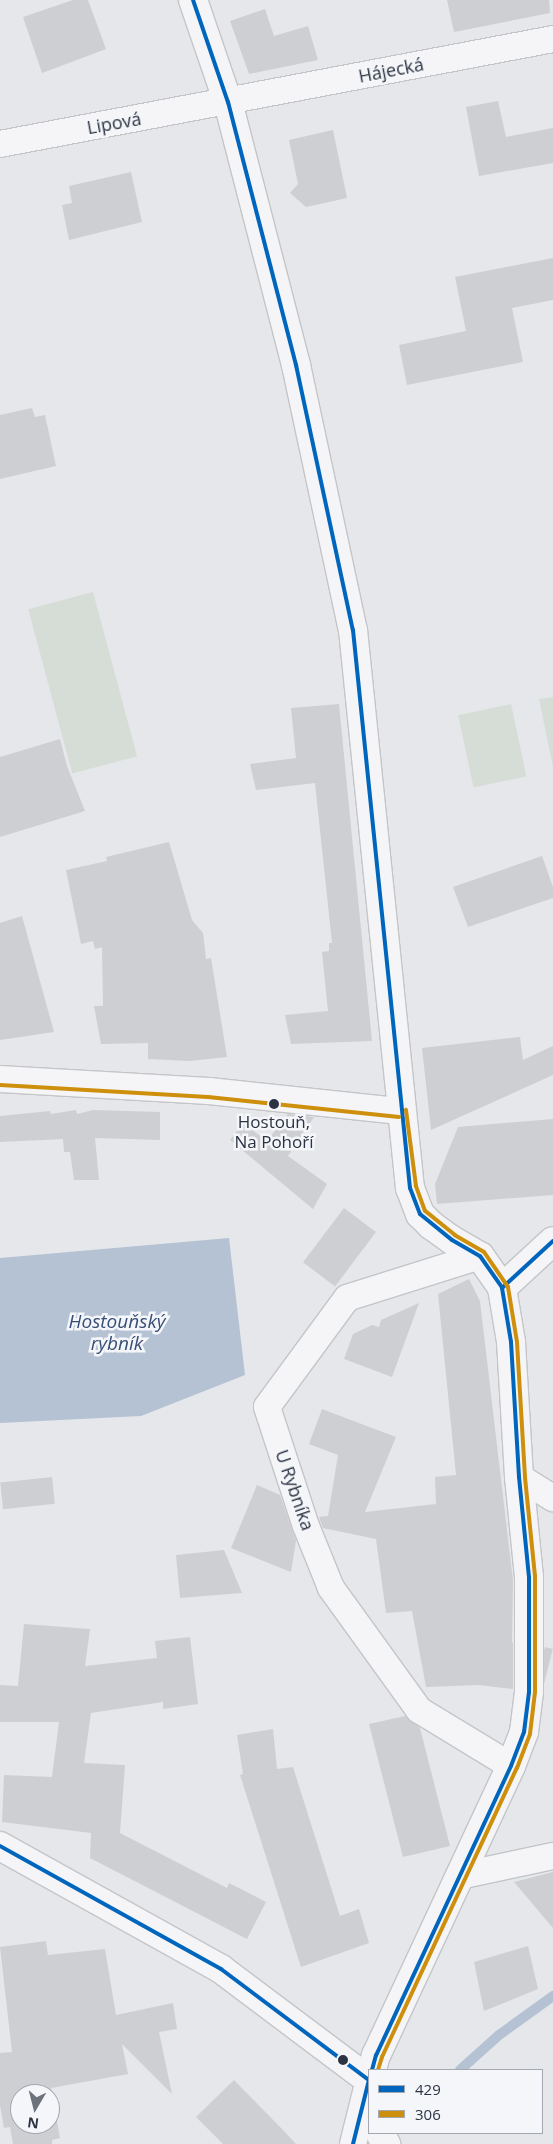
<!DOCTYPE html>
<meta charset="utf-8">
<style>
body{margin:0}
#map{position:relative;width:553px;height:2144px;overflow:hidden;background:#e5e7ea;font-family:"Open Sans",sans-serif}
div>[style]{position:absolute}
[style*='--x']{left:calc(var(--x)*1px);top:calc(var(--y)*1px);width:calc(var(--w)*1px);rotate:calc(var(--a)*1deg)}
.green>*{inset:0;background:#d5ddd6;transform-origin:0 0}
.water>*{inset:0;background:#b5c2d3}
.stream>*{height:10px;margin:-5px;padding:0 5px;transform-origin:5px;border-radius:5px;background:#b5c2d3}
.building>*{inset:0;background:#cecfd2;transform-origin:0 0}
.roads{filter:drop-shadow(1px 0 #c3c5c8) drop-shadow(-1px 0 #c3c5c8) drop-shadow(0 1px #c3c5c8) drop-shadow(0 -1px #c3c5c8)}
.minor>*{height:26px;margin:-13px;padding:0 13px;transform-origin:13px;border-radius:13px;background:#f5f5f7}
.tertiary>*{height:28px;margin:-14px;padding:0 14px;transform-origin:14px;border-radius:14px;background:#f5f5f7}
.bus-1>*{height:4px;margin:-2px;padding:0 2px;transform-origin:2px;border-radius:2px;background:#0065bd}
.bus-2>*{height:4px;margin:-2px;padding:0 2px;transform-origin:2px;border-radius:2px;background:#ce8f0d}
.dots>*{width:14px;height:14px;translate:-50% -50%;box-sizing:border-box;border:2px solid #f4f6f9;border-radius:50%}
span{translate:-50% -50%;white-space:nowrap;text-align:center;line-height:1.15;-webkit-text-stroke:5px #f4f6f9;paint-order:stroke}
.bus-label{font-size:17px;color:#2c3343}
.street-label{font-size:18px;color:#2c3343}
.water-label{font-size:19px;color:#384f76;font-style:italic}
.legend{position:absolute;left:368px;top:2069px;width:175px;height:65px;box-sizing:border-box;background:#f4f6f9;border:1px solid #a4a8b0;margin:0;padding:6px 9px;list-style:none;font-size:15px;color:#2c3343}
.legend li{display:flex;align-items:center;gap:10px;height:25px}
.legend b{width:25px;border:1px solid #a4a8b0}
.north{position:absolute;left:10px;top:2084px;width:50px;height:50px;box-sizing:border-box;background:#f4f6f9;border:1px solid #a4a8b0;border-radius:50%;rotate:188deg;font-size:14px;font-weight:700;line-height:20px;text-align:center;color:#2c3343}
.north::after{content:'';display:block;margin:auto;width:18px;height:22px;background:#6d727d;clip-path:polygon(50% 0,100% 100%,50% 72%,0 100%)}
</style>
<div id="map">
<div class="green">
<div style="left:93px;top:592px;width:170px;height:67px;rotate:75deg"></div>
<div style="clip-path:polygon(553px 697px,553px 767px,539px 699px)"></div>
<div style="left:511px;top:704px;width:74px;height:54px;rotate:78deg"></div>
</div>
<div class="water">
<div style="clip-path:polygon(229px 1238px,245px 1375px,141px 1416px,0 1423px,0 1258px)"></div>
</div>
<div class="stream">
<div style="--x:460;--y:2070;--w:52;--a:-41.9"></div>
<div style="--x:499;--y:2035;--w:67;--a:-35.8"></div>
</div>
<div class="building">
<div style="clip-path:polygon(73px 0,88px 0,106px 49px,42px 73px,23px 17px)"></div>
<div style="clip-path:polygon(447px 0,549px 0,550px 13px,454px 32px)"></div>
<div style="clip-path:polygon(265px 9px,274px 36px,308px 26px,318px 60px,249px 74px,230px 21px)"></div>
<div style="clip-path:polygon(498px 101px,506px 137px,553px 128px,553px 163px,479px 176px,466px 107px)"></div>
<div style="clip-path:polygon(333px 130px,347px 198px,306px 207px,290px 193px,298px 184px,289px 140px)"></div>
<div style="clip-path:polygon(131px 172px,142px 222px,69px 240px,62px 205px,72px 203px,69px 186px)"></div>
<div style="clip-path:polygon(553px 258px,553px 300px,512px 308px,523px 362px,407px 385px,399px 345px,466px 331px,455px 277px)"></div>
<div style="clip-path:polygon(32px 408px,35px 417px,45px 415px,56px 466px,0 479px,0 415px)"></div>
<div style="clip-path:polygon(339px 704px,372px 1041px,291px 1044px,285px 1015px,328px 1011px,322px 952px,329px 951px,329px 943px,332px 943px,315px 783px,256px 790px,250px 764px,296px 758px,291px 708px)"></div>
<div style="clip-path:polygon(60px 739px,67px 766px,85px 811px,0 837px,0 757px)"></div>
<div style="clip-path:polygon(169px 842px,192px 920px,203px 933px,206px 959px,211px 958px,227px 1057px,190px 1061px,148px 1059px,148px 1043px,101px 1044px,94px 1006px,103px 1006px,102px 947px,95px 949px,93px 941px,81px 944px,66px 870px,107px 861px,106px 857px)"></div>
<div style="clip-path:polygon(542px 856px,553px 887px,553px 898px,468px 927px,453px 887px)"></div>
<div style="clip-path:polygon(22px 916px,54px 1032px,0 1040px,0 923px)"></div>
<div style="clip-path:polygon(520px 1037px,523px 1060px,553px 1046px,553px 1075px,431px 1130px,422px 1048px)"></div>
<div style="clip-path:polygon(76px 1110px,77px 1114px,93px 1110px,160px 1112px,160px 1140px,95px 1138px,99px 1180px,74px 1180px,70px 1152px,64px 1152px,63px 1139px,0 1142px,0 1116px,50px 1111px,51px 1114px)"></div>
<div style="clip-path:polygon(288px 1114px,314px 1117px,288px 1156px,327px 1184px,313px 1209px,230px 1140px,243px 1123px,267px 1141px)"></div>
<div style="clip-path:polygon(553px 1119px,553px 1195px,437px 1204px,435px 1184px,458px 1127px)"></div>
<div style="left:344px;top:1208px;width:40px;height:68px;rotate:37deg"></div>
<div style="clip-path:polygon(469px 1279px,480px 1301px,513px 1581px,512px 1642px,513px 1643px,513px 1689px,479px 1685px,426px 1687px,412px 1611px,386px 1613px,376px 1539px,323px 1528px,319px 1517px,328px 1516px,338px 1455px,309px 1444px,322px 1409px,396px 1437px,365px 1512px,436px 1504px,435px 1477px,456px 1475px,438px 1294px)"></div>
<div style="clip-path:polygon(419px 1303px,392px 1377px,344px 1359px,353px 1334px,372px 1325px,379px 1327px,381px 1320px)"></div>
<div style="left:52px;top:1477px;width:27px;height:52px;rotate:84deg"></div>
<div style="clip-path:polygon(257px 1485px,280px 1495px,296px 1541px,291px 1572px,231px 1548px)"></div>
<div style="clip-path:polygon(224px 1550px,242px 1593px,180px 1598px,176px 1555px)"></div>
<div style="clip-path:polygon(24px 1624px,90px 1629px,85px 1666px,157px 1658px,155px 1641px,190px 1637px,198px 1704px,163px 1709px,163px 1702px,91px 1713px,84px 1763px,125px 1765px,120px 1833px,227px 1888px,229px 1883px,266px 1902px,247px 1939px,90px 1858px,91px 1833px,2px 1822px,4px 1775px,52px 1777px,59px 1722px,0 1722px,0 1685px,18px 1686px)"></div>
<div style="left:545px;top:1647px;width:8px;height:45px;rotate:14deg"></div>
<div style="clip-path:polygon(405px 1716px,420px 1728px,450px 1846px,403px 1857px,369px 1724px)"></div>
<div style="clip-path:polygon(273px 1729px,277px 1769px,293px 1767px,340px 1916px,359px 1909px,369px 1943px,301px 1967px,240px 1775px,243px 1774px,237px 1735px)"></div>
<div style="clip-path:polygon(553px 1872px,553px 1928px,514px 1882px)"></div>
<div style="clip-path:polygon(evenodd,46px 1941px,48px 1955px,105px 1949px,116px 2015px,173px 2003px,177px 2029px,159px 2032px,172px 2094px,122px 2044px,128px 2074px,51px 2088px,60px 2138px,52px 2140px,52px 2144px,13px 2144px,10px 2127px,4px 2128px,0 2105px,0 2053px,12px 2052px,0 1947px,46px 1941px,20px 2094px,50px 2094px,50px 2124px,20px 2124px,20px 2094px)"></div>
<div style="clip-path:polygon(528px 1946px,538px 1989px,484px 2011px,474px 1962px)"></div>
<div style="clip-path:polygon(234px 2080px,284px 2131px,296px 2144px,223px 2144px,196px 2117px)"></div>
</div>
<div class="roads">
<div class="minor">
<div style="--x:0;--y:144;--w:563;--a:-10.75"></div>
<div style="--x:0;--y:1079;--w:209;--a:3.3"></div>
<div style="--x:209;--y:1091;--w:192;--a:6"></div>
<div style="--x:480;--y:1256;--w:139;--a:162.5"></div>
<div style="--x:347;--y:1298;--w:135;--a:126.3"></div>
<div style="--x:267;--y:1407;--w:125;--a:71.9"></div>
<div style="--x:306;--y:1526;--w:67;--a:68"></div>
<div style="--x:331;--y:1588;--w:150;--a:54.2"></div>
<div style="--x:419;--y:1710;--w:108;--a:31.3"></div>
<div style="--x:519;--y:1477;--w:40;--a:32"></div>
<div style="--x:459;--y:1876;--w:96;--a:-12"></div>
<div style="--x:353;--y:2144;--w:66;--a:-76"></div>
</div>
<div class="tertiary">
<div style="--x:193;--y:0;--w:108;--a:71.1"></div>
<div style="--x:228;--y:102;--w:272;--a:75.5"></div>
<div style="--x:296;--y:365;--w:271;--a:77.9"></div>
<div style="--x:353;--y:630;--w:561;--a:84.17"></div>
<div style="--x:410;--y:1188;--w:28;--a:69"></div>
<div style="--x:420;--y:1214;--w:16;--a:45"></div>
<div style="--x:431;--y:1225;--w:26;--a:36"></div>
<div style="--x:452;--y:1240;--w:32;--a:30"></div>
<div style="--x:480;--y:1256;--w:39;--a:55"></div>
<div style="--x:502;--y:1288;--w:55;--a:80.5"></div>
<div style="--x:511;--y:1342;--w:135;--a:86.6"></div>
<div style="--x:519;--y:1477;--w:100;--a:84.3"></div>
<div style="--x:529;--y:1577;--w:115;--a:90"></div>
<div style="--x:529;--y:1692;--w:40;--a:97.1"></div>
<div style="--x:524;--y:1732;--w:36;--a:111"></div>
<div style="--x:511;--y:1766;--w:319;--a:115"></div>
<div style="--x:376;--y:2055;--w:16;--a:105"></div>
<div style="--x:502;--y:1288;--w:69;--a:-42.7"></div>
<div style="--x:0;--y:1846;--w:253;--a:29.1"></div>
<div style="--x:221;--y:1969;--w:185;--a:36.9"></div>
<div style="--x:380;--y:2133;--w:13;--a:61"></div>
</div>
</div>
<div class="bus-1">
<div style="--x:193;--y:0;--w:108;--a:71.1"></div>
<div style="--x:228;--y:102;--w:272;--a:75.5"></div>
<div style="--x:296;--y:365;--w:271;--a:77.9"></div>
<div style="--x:353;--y:630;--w:561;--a:84.17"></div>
<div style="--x:410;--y:1188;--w:28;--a:69"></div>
<div style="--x:420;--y:1214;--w:41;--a:39.1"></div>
<div style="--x:452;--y:1240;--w:32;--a:30"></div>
<div style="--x:480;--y:1256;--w:39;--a:55"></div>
<div style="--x:502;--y:1288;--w:55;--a:80.5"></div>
<div style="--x:511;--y:1342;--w:135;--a:86.6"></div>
<div style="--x:519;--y:1477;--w:100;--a:84.3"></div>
<div style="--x:529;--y:1577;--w:115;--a:90"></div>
<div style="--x:529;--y:1692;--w:40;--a:97.1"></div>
<div style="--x:524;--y:1732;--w:36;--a:111"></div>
<div style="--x:511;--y:1766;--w:319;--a:115"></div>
<div style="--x:376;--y:2055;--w:16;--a:105"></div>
<div style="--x:502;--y:1288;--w:69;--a:-42.7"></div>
<div style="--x:0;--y:1846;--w:253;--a:29.1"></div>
<div style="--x:221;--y:1969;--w:185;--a:36.9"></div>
<div style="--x:353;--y:2144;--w:66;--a:-76"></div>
</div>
<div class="bus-2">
<div style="--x:0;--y:1085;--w:208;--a:3.3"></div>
<div style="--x:208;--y:1097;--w:192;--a:6"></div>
<div style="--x:378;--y:2070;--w:14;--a:-73"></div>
<div style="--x:382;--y:2057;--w:319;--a:-65"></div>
<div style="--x:517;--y:1768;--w:36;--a:-69"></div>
<div style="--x:530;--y:1734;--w:42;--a:-83.2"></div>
<div style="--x:535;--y:1692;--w:116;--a:-90"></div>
<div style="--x:535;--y:1576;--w:100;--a:-95.8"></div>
<div style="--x:525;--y:1477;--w:135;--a:-93.4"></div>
<div style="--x:517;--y:1342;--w:56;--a:-99.3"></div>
<div style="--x:508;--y:1287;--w:42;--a:-124.4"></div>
<div style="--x:484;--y:1252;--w:34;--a:-150"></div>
<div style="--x:455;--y:1235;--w:38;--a:-141"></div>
<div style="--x:425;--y:1211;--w:27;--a:-110"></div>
<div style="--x:416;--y:1186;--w:77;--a:-97.5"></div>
</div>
<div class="dots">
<div style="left:274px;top:1104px;background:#2c3343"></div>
<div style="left:343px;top:2060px;background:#2c3343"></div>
</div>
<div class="bus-label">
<span style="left:274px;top:1132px">Hostouň,<br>Na Pohoří</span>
</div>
<div class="street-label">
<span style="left:391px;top:70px;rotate:-11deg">Hájecká</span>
<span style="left:114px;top:123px;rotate:-10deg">Lipová</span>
<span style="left:295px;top:1490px;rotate:71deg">U Rybníka</span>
</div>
<div class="water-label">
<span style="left:117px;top:1333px">Hostouňský<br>rybník</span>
</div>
<ul class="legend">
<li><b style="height:6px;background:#0065bd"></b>429</li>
<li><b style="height:6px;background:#ce8f0d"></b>306</li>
</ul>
<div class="north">N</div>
</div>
